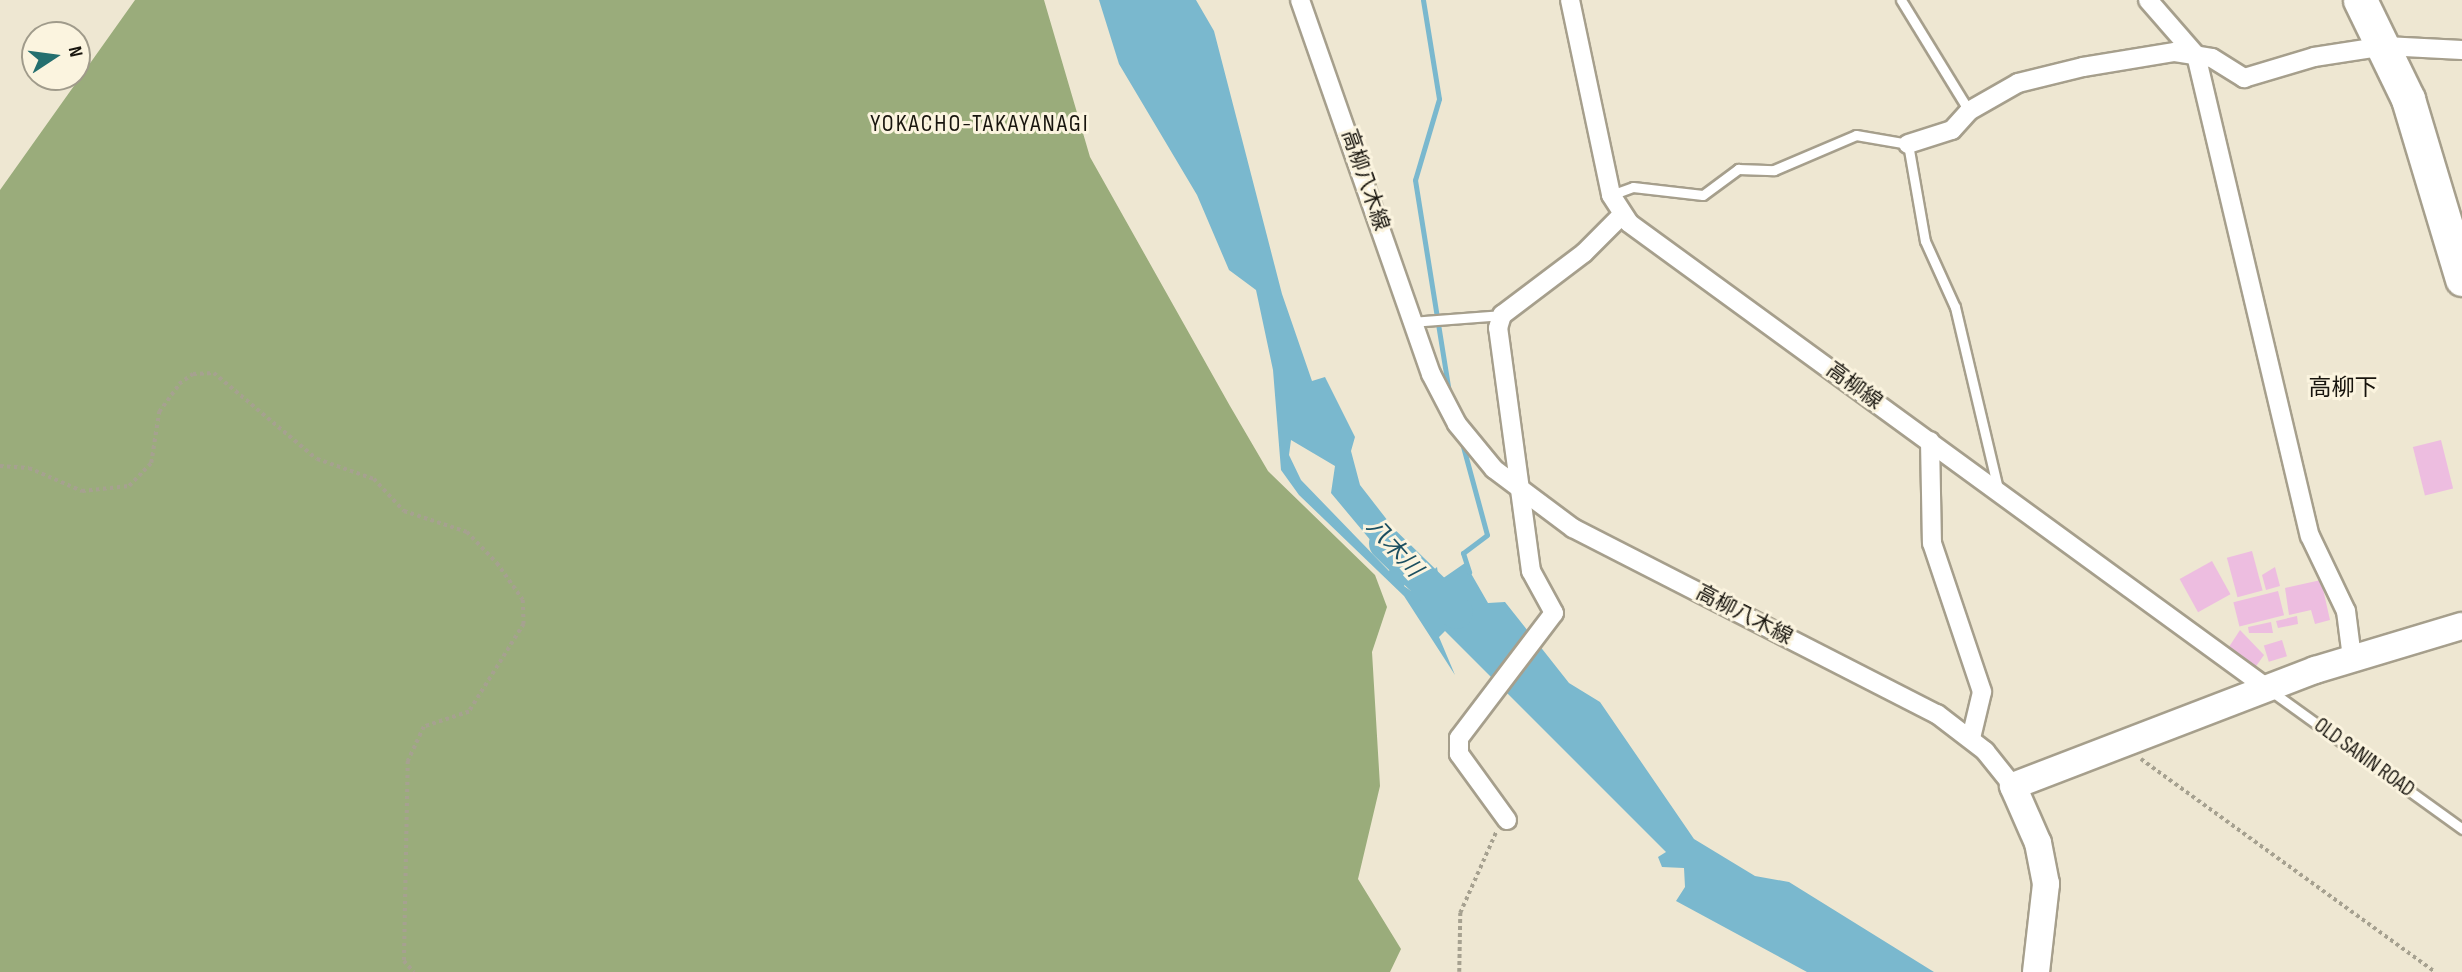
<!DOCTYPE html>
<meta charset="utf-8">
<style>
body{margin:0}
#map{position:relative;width:2462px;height:972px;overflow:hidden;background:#eee7d2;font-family:"Sofia Sans Condensed","Noto Sans JP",sans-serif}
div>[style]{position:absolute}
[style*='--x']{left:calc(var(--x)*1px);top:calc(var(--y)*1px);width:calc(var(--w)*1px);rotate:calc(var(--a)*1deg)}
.forest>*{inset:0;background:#9aac7b}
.water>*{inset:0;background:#7ab8ce}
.stream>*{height:5px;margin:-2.5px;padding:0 2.5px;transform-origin:2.5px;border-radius:2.5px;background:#7ab8ce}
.river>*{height:33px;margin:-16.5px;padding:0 16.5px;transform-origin:16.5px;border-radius:16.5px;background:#7ab8ce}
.building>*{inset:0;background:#edbde0;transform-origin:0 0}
.path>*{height:3.5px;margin-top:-1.75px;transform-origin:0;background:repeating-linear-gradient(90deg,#a6a190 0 3.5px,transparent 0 7px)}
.roads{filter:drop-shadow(2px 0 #a69f8c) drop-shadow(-2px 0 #a69f8c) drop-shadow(0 2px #a69f8c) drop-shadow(0 -2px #a69f8c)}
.lane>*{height:9px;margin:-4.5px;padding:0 4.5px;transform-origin:4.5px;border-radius:4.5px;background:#fff}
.street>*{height:18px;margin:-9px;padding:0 9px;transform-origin:9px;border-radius:9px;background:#fff}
.secondary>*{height:26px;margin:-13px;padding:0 13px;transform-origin:13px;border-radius:13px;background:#fff}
.highway>*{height:33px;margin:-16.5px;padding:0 16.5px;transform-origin:16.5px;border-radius:16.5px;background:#fff}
span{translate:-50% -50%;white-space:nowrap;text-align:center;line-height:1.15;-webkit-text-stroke:6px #fbf4df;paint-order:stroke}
.street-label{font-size:21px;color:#18150e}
.neighbourhood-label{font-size:23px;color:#18150e}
.water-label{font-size:23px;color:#1b4f60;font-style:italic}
.quarter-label{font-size:24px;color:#18150e;letter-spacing:2px}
.north{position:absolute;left:21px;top:21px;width:70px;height:70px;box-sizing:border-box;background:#fbf4df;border:2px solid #a09b8b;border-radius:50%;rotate:77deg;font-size:19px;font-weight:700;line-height:28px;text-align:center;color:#18150e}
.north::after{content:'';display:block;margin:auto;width:24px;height:32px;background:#246f6f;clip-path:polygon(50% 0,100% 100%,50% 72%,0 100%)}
</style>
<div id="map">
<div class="forest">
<div style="clip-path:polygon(135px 0,1044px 0,1090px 157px,1230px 406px,1268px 471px,1375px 575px,1387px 607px,1372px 652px,1380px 786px,1358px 879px,1401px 949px,1390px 972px,0 972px,0 190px)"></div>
</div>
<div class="water">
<div style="clip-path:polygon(evenodd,1099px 0,1196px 0,1214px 31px,1282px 294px,1312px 381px,1325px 377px,1355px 437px,1351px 451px,1360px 485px,1419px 561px,1404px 586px,1411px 591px,1437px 567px,1439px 581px,1465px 563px,1488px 603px,1505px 602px,1569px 683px,1600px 702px,1694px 839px,1755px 876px,1789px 882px,1934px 972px,1807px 972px,1676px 901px,1685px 887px,1684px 868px,1662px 867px,1658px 857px,1666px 852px,1445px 631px,1439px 637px,1455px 675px,1404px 596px,1299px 495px,1281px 470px,1273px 370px,1256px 290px,1229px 270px,1197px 195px,1119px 64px,1099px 0,1291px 440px,1335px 466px,1331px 493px,1392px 566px,1389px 571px,1301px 480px,1289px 455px,1291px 440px)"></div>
</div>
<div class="stream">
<div style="--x:1423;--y:0;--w:100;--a:80.8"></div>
<div style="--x:1439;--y:99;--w:84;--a:106.5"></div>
<div style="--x:1415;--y:180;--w:215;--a:80.9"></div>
<div style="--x:1461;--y:439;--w:99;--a:74.8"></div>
<div style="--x:1487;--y:535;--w:30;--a:143"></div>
<div style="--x:1463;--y:553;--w:20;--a:72"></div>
</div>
<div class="river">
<div style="--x:1385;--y:543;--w:99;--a:44.2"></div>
</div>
<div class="building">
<div style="left:2441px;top:440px;width:50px;height:29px;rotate:76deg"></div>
<div style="left:2252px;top:551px;width:41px;height:26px;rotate:75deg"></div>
<div style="left:2212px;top:561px;width:38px;height:37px;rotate:61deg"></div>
<div style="clip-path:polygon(2275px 567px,2280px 586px,2266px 590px,2262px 575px)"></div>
<div style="clip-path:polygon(2321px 580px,2330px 620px,2315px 624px,2311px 610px,2289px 615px,2285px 588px)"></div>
<div style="left:2278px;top:591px;width:25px;height:46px;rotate:76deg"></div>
<div style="clip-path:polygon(2297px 616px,2298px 624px,2278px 628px,2276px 621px)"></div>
<div style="clip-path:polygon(2271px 622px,2273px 633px,2249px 633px,2248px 627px)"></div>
<div style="clip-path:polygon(2240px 630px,2264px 655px,2254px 669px,2227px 650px)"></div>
<div style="left:2282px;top:640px;width:17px;height:19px;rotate:73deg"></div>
</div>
<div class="path">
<div style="--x:0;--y:466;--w:29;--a:4"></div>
<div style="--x:29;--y:468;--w:58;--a:23.5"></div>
<div style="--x:82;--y:491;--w:47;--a:-6.1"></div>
<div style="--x:129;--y:486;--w:32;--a:-46"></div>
<div style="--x:151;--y:463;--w:52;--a:-81.1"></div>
<div style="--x:159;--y:412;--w:34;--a:-54"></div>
<div style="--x:179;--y:384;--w:17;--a:-36"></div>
<div style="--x:193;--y:374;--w:21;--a:-3"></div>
<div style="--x:214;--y:373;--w:134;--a:39.9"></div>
<div style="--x:317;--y:459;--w:60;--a:19.3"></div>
<div style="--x:374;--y:479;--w:44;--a:46.8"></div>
<div style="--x:404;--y:511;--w:66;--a:18.4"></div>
<div style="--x:467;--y:532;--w:43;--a:45.9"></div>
<div style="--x:497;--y:563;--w:45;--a:54.9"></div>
<div style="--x:523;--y:600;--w:24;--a:88"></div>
<div style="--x:524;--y:624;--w:104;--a:122"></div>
<div style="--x:469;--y:712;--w:47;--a:161.6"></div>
<div style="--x:424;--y:727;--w:38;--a:115"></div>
<div style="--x:408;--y:761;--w:200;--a:91.1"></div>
<div style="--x:404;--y:961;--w:15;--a:48"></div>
<div style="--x:2141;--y:759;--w:363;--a:35.9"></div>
<div style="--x:1459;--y:972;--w:59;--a:-89"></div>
<div style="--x:1460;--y:913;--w:89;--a:-66"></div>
</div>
<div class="roads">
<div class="lane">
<div style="--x:1901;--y:0;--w:130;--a:58.5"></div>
<div style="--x:1611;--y:195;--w:23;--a:-20"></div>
<div style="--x:1633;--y:187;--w:70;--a:6.5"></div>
<div style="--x:1703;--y:195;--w:44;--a:-36.6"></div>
<div style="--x:1738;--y:169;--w:36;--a:2"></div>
<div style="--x:1774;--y:170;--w:89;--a:-23.1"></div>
<div style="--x:1856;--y:135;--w:53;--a:9.8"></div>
<div style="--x:1908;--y:144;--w:98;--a:80.1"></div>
<div style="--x:1925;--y:241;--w:72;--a:65.6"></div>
<div style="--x:1955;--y:307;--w:187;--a:76.7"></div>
<div style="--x:1412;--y:322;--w:90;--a:-4.4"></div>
<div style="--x:2271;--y:691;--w:236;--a:35.8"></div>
</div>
<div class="street">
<div style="--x:1300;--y:0;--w:396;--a:70.7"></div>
<div style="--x:1431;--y:374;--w:56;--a:62.5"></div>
<div style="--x:1457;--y:424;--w:58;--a:50.6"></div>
<div style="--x:1494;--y:469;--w:99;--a:36.8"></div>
<div style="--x:1573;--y:528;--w:409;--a:27.1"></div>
<div style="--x:1937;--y:714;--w:61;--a:37.6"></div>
<div style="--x:1985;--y:751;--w:45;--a:51.3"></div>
<div style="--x:1570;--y:0;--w:199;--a:78.1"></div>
<div style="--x:1611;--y:195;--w:33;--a:57"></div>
<div style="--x:1629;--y:223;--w:789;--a:36.09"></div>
<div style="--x:2148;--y:0;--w:73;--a:48.9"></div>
<div style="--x:2196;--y:55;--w:494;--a:76.7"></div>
<div style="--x:2310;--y:536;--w:83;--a:64.4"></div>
<div style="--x:2346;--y:611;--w:47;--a:82.7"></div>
<div style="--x:1908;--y:144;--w:46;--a:-17.7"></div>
<div style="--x:1952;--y:130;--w:25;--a:-48"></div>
<div style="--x:1969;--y:111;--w:56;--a:-29.7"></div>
<div style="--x:2018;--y:83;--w:67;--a:-13.8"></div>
<div style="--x:2083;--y:67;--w:93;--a:-9.3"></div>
<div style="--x:2175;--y:52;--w:37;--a:9"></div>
<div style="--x:2212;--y:58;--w:38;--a:32"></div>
<div style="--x:2244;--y:78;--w:73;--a:-16.7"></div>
<div style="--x:2314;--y:57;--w:72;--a:-8.8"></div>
<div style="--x:2385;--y:46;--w:77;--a:3"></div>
<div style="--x:1930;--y:441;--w:102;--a:88.9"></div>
<div style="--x:1932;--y:543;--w:157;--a:71.4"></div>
<div style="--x:1982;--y:692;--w:47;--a:103.4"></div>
<div style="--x:1507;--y:820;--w:82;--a:-126"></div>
<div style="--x:1459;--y:754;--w:16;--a:-90"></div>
<div style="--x:1459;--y:738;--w:157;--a:-52.8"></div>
<div style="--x:1554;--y:613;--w:48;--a:-118.7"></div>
<div style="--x:1531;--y:571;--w:245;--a:-97.7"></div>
<div style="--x:1498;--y:328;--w:14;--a:-73"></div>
<div style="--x:1502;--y:315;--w:103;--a:-37.1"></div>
<div style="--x:1584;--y:253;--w:52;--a:-45"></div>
</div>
<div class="secondary">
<div style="--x:2036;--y:972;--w:89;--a:-83.5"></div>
<div style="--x:2046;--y:884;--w:42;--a:-101"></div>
<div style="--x:2038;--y:843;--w:62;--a:-113.7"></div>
<div style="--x:2013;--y:786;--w:324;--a:-21"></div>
<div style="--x:2315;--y:670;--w:153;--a:-16.7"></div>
</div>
<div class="highway">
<div style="--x:2360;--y:0;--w:110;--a:64.1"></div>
<div style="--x:2408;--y:99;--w:188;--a:73.3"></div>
</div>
</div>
<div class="street-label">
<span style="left:1365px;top:180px;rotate:71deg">高柳八木線</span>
<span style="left:1854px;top:386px;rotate:36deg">高柳線</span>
<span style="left:1744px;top:615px;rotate:27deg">高柳八木線</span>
<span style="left:2364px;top:758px;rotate:36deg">OLD SANIN ROAD</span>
</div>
<div class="neighbourhood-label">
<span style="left:2343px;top:388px">高柳下</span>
</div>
<div class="water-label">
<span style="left:1394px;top:548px;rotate:48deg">八木川</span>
</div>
<div class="quarter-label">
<span style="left:980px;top:124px">YOKACHO-TAKAYANAGI</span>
</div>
<div class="north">N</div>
</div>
